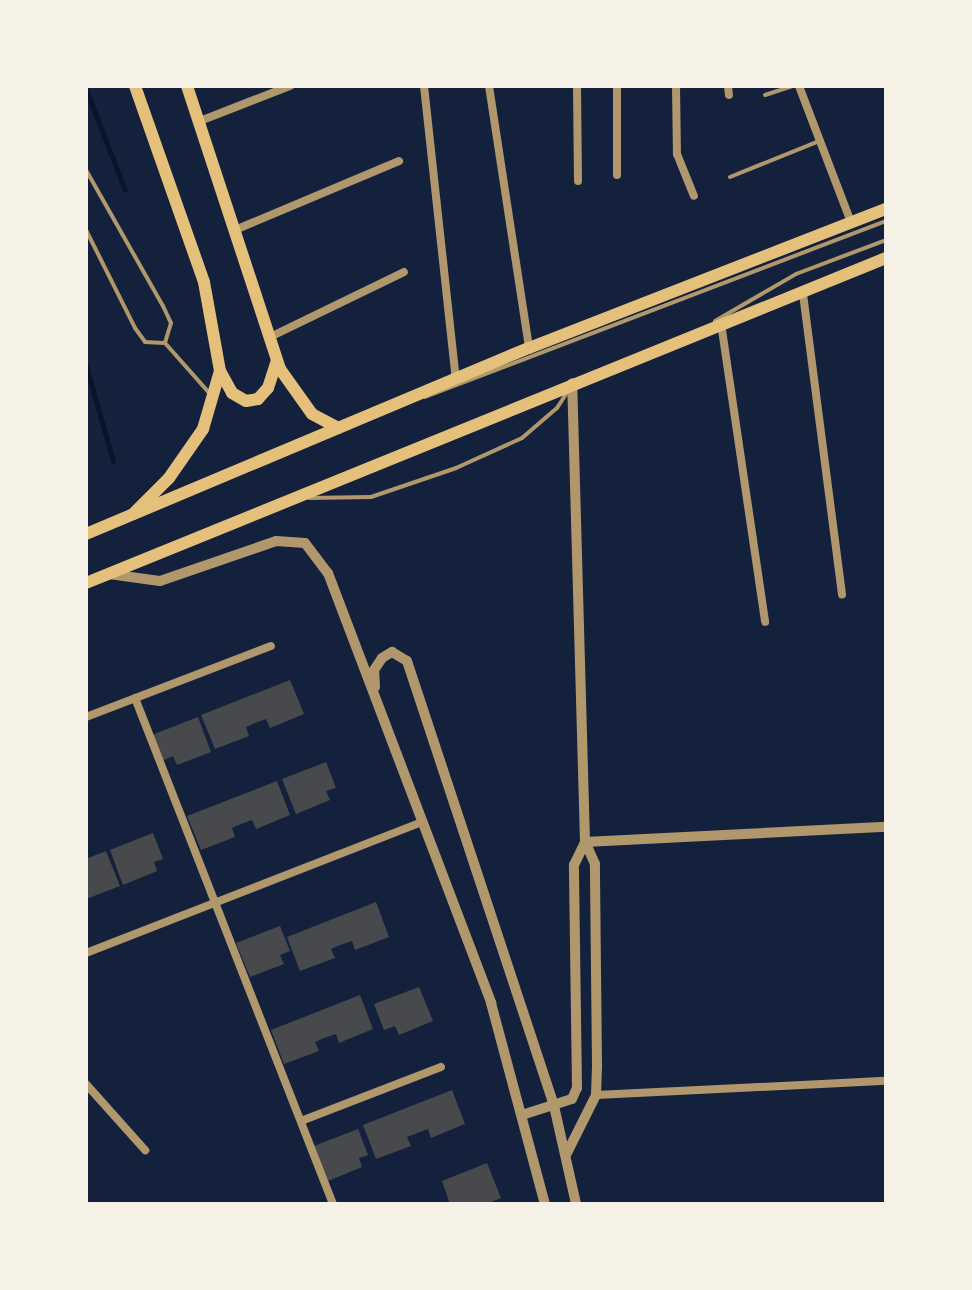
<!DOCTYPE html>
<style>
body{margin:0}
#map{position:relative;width:972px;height:1290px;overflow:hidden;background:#14213d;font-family:"Noto Sans",sans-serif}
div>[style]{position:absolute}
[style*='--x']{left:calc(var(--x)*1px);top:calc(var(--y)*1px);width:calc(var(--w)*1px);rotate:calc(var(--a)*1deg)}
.stream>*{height:5px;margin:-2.5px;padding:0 2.5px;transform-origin:2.5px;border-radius:2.5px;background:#0b132b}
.building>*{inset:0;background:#48494c}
.service>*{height:4px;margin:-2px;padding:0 2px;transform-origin:2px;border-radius:2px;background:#b1986c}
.minor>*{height:8px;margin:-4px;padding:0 4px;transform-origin:4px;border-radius:4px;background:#b1986c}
.tertiary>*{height:10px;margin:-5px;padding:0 5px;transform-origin:5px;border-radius:5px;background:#b1986c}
.secondary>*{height:12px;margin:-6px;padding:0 6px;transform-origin:6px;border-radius:6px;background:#e5c07b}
.primary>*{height:12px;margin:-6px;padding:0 6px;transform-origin:6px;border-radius:6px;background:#e5c07b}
span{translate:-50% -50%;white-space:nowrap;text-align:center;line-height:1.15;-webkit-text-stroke:8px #f6f1e7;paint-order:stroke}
.frame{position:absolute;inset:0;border:88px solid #f6f1e7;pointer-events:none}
</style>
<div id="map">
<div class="stream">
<div style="--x:86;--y:90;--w:107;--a:68.7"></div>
<div style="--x:86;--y:366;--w:99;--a:74.1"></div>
</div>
<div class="building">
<div style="clip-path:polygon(290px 680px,304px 714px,270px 728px,266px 719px,255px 723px,246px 727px,249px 736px,215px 749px,201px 715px)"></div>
<div style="clip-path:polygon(198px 717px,211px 752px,177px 765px,173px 756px,162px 761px,152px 735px)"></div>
<div style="clip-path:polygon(326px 762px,336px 788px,326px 791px,330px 800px,296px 814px,282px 779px)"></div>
<div style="clip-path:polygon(277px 781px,290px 815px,256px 829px,252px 820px,241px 824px,232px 828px,235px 837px,201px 850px,187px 816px)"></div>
<div style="clip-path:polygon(153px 833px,163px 859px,154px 862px,157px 871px,123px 885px,110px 850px)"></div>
<div style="clip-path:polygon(106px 851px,120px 886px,86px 899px,86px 859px)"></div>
<div style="clip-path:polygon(376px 902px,389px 937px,355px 950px,352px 941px,340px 945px,331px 949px,335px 958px,300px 971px,287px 937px)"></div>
<div style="clip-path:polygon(280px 926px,290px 951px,280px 955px,284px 964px,250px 977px,236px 943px)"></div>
<div style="clip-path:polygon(419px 987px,433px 1021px,399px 1035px,395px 1026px,384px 1030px,374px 1004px)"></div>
<div style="clip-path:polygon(360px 995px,373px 1029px,339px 1043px,336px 1034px,324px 1038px,315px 1042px,319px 1051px,284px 1064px,271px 1030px)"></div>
<div style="clip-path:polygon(452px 1090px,465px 1124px,431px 1138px,428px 1129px,407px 1137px,411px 1146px,376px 1159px,363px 1125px)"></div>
<div style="clip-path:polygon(358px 1129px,368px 1155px,359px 1158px,362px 1167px,328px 1181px,314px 1146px)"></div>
<div style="clip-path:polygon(487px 1163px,501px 1198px,486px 1204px,450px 1204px,442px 1181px)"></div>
</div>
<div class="service">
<div style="--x:765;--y:95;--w:28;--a:-18"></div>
<div style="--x:86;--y:170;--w:156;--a:60.5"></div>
<div style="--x:163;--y:306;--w:19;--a:65"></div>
<div style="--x:171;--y:323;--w:21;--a:107"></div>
<div style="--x:730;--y:177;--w:96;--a:-22"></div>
<div style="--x:86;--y:230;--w:110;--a:63.4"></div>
<div style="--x:135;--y:328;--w:17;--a:54"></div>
<div style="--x:145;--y:342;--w:19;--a:3"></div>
<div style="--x:715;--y:321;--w:94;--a:-30.1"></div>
<div style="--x:796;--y:274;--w:96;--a:-20.7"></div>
<div style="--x:165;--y:343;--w:69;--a:48.5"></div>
<div style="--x:425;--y:397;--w:493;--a:-20.9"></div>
<div style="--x:309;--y:498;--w:62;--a:-0.9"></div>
<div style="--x:371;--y:497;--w:90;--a:-18.8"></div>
<div style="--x:456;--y:468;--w:72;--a:-24.4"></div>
<div style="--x:522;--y:438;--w:46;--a:-40.6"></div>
<div style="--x:557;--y:408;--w:20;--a:-57"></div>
</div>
<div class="minor">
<div style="--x:424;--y:86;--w:296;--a:83.8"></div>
<div style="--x:489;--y:86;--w:265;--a:81.3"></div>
<div style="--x:577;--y:86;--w:95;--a:89.4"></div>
<div style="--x:617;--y:86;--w:89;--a:90"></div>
<div style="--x:676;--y:86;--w:68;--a:89.2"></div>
<div style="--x:677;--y:154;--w:45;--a:68"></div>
<div style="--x:728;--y:86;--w:9;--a:84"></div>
<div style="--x:799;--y:86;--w:146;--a:69.1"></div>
<div style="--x:200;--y:121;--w:97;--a:-21.3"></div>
<div style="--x:235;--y:230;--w:178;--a:-22.8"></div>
<div style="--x:803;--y:294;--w:303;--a:82.6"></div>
<div style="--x:721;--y:323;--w:302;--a:81.6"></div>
<div style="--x:268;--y:338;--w:151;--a:-25.9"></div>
<div style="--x:135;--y:698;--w:543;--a:68.63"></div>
<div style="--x:86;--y:717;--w:198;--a:-21"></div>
<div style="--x:86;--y:953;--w:361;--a:-21.3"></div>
<div style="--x:86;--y:1084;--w:89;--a:48.2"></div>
<div style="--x:596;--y:1095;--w:290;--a:-2.8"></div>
<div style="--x:301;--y:1121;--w:150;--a:-21.1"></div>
</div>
<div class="tertiary">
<div style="--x:109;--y:574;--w:51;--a:7.8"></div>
<div style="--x:160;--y:581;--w:123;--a:-19"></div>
<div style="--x:276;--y:541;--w:29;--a:4"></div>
<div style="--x:305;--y:543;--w:38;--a:53"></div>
<div style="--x:328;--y:573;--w:460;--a:69.2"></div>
<div style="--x:491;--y:1003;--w:208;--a:75"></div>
<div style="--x:375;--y:687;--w:17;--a:-93"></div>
<div style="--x:374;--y:670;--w:14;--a:-56"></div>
<div style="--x:382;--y:658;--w:12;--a:-31"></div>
<div style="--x:392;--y:652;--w:17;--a:31"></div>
<div style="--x:407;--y:661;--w:469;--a:71.7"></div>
<div style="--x:554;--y:1106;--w:100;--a:77.3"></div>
<div style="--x:585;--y:842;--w:301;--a:-2.9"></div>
<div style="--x:525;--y:1114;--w:49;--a:-17.7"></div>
<div style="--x:572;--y:1099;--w:12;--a:-66"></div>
<div style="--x:577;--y:1088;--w:223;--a:-90.8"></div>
<div style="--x:574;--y:865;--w:25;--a:-64"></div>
<div style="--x:567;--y:1153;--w:65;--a:-63.4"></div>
<div style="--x:596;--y:1095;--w:29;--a:-88"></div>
<div style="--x:597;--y:1066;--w:202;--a:-90.6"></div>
<div style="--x:595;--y:864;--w:24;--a:-114"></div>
<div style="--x:585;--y:842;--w:459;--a:-91.6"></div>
</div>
<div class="secondary">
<div style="--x:187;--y:86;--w:298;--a:71.8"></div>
<div style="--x:280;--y:369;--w:55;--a:54.6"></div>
<div style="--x:312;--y:414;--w:30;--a:28"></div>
<div style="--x:220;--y:371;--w:25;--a:61"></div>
<div style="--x:232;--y:393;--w:16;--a:30"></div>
<div style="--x:246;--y:401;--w:12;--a:-9"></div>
<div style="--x:258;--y:399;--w:15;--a:-48"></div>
<div style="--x:268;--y:388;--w:28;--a:-72"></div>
<div style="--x:133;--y:514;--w:51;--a:-45"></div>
<div style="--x:169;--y:478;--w:60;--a:-55.2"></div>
<div style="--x:203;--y:429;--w:60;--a:-73.7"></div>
<div style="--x:220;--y:371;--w:90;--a:-100.2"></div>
<div style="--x:204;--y:282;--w:208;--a:-109.4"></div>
</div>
<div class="primary">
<div style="--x:86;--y:534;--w:480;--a:-22.8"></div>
<div style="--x:529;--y:348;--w:383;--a:-21.3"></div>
<div style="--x:86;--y:583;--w:863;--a:-22.11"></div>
</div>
<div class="frame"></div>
</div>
